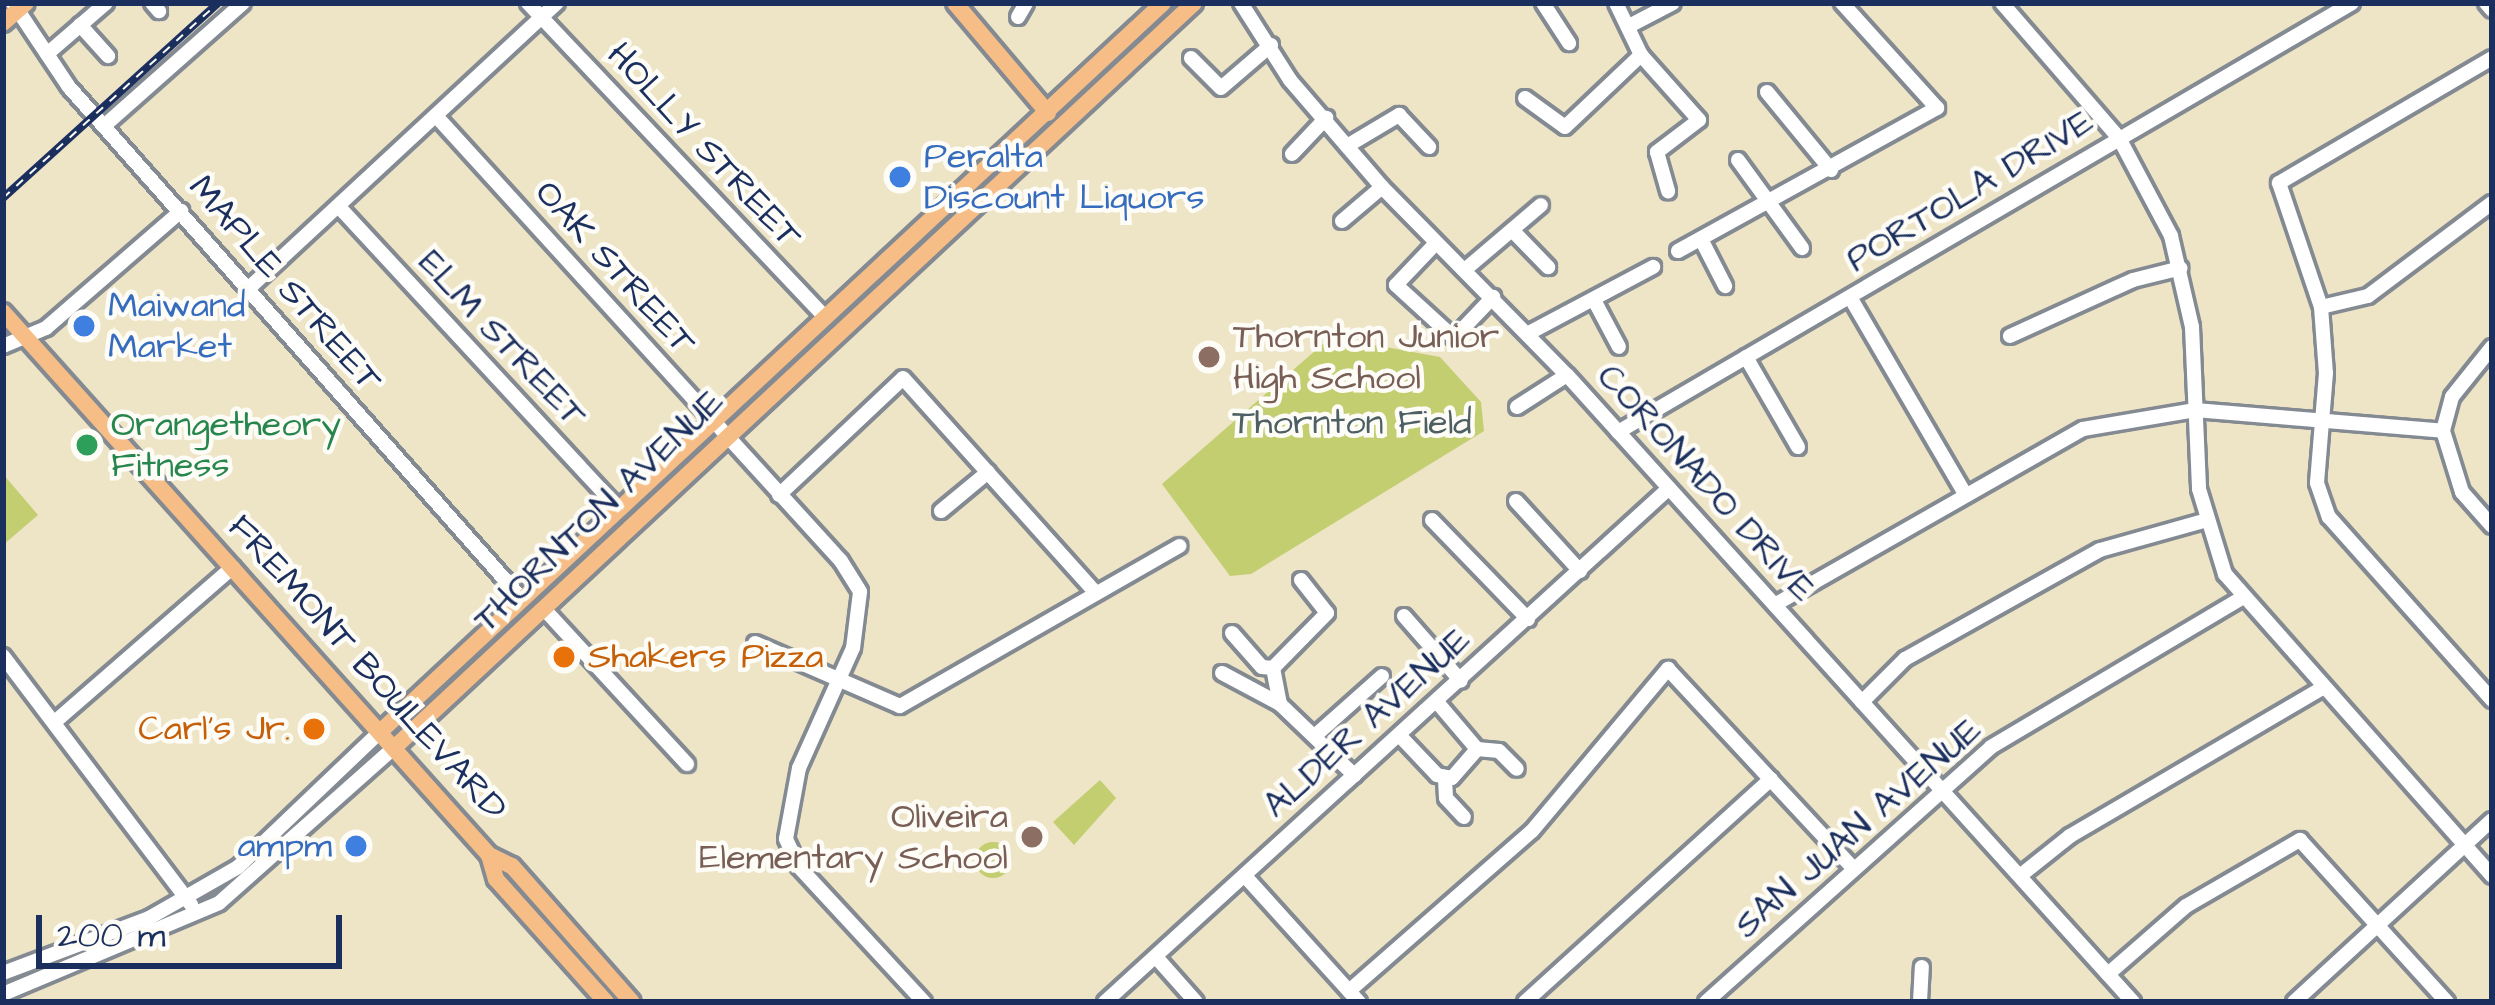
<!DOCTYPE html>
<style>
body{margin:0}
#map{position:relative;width:2495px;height:1005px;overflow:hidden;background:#eee4c6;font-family:"Architects Daughter",sans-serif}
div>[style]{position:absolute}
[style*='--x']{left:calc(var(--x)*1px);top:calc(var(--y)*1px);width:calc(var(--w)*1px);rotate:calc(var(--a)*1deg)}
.green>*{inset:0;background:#c2ce70}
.round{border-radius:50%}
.roads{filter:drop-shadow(3px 0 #848a92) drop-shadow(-3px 0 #848a92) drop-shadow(0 3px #848a92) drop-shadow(0 -3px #848a92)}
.minor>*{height:14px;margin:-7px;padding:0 7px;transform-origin:7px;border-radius:7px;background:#fff}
.major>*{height:16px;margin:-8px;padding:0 8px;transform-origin:8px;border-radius:8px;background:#f6be86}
.rail>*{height:8px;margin-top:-4px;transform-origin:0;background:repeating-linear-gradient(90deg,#fdfcf7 0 9px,#1b2f5e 0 18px);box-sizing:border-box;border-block:3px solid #1b2f5e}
.dots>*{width:33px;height:33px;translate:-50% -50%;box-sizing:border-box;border:6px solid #fdfcf7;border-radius:50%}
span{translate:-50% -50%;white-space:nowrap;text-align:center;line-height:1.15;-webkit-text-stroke:9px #fdfcf7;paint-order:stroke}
.street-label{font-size:36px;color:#1b2f5e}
.shop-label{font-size:36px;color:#366cbe}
.left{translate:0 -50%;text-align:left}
.right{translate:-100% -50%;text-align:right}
.education-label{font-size:36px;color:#785e54}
.park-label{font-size:36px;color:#4d5f63}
.leisure-label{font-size:36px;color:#27864d}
.food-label{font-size:36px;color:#c56008}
.frame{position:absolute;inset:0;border:6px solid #1b2f5e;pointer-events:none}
.scale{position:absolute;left:36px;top:915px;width:306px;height:54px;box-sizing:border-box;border:6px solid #1b2f5e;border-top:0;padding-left:15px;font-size:36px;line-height:42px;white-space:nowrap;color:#1b2f5e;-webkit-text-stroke:9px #fdfcf7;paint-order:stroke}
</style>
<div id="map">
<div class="green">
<div style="clip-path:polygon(1331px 337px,1440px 357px,1481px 402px,1484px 431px,1251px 574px,1230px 576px,1162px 484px)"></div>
<div style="clip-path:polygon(3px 474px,38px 515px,3px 545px)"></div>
<div style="clip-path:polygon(1100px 780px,1116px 798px,1074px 845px,1053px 822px)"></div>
<div class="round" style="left:975px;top:842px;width:36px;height:36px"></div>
</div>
<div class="roads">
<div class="minor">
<div style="--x:13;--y:3;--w:101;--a:56.3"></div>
<div style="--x:69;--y:87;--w:684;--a:48.5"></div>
<div style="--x:152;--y:3;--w:11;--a:49"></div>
<div style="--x:528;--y:3;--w:429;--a:46.6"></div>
<div style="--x:1241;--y:3;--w:91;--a:57.5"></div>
<div style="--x:1290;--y:80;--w:141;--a:49.3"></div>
<div style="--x:1382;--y:187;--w:264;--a:45.5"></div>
<div style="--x:1567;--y:375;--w:845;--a:47.93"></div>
<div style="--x:1543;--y:3;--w:48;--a:57"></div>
<div style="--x:1616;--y:3;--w:58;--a:64.3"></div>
<div style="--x:1641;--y:55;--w:87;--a:48.3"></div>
<div style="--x:1699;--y:120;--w:53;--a:142.7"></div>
<div style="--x:1657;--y:152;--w:41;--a:74.2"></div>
<div style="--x:2002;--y:3;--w:179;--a:49.1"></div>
<div style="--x:2119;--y:138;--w:111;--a:62"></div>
<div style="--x:2171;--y:236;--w:93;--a:77"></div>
<div style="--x:2192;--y:327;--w:162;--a:87.5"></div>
<div style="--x:2199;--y:489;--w:89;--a:73"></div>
<div style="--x:2225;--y:574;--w:403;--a:48.5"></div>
<div style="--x:2486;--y:3;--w:9;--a:49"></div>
<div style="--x:1018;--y:17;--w:16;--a:-60"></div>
<div style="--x:80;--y:25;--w:42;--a:47.9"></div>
<div style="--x:1631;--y:25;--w:47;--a:-27.6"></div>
<div style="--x:47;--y:54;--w:78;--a:-40.8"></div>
<div style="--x:1191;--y:58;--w:42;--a:45"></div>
<div style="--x:1221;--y:88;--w:66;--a:-40.7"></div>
<div style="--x:2492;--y:58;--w:247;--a:149.6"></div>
<div style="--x:2279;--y:183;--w:131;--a:71.3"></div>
<div style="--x:2321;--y:307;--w:66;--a:85.7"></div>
<div style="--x:2326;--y:373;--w:110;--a:94.7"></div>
<div style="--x:2317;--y:483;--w:36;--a:71"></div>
<div style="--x:2329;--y:517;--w:245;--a:48.3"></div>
<div style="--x:1767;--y:92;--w:101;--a:50.6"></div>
<div style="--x:1525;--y:98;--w:49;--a:35.9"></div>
<div style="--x:1565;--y:127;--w:105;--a:-43.5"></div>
<div style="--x:437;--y:117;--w:600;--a:47.7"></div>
<div style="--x:841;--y:561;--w:36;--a:58"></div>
<div style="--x:860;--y:592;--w:56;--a:97.1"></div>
<div style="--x:853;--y:648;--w:132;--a:114.2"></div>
<div style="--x:799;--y:768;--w:72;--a:100.4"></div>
<div style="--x:786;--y:839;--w:31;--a:65"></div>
<div style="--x:799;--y:867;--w:184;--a:47.2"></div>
<div style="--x:105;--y:125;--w:184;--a:-41.5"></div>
<div style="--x:1347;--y:146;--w:61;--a:-30.8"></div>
<div style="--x:1399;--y:115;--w:44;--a:46.8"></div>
<div style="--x:1292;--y:154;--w:50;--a:-46.6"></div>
<div style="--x:1738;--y:160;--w:109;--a:54"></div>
<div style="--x:341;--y:209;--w:409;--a:47.2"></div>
<div style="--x:1342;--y:221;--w:52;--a:-40.4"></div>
<div style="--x:1512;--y:230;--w:52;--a:45.8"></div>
<div style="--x:1701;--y:239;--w:53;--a:62.9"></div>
<div style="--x:1436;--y:243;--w:58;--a:133.6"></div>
<div style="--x:1396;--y:285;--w:79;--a:42.4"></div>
<div style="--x:1454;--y:338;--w:57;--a:-46.4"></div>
<div style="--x:1678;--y:251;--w:296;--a:-28.9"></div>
<div style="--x:1937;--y:108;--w:142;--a:-132.1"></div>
<div style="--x:1467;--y:268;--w:97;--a:-40.4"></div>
<div style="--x:248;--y:289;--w:421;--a:-42.8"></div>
<div style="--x:1850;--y:297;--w:224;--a:59.7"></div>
<div style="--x:1594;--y:300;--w:53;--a:62"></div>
<div style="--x:2321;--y:307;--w:48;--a:-13.2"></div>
<div style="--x:2368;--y:296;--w:155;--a:-36.9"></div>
<div style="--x:1527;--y:334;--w:143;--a:-28"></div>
<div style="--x:2010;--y:336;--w:135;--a:-24.5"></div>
<div style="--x:2133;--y:280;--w:49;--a:-14"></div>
<div style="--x:3;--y:346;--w:47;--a:-22.7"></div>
<div style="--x:46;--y:328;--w:179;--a:-40.9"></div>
<div style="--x:2492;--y:347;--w:64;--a:128.7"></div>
<div style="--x:2452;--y:397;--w:35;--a:105"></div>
<div style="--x:2443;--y:431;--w:64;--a:72.7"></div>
<div style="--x:2462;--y:492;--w:45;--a:48.6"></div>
<div style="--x:1746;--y:357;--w:104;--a:60"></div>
<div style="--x:1517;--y:407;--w:59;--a:-32.6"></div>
<div style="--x:1618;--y:432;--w:850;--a:-30.3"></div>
<div style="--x:779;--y:495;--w:170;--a:-43.3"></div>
<div style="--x:903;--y:378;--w:286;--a:48.1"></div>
<div style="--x:1516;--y:501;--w:95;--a:47.6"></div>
<div style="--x:941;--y:511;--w:61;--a:-39.7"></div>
<div style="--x:1432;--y:520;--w:138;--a:45.9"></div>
<div style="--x:1776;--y:604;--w:353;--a:-29.7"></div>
<div style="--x:2083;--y:429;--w:114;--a:-9.6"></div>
<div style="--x:2195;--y:410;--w:249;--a:4.8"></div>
<div style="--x:544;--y:609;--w:211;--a:47.3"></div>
<div style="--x:1404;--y:616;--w:86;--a:48.8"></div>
<div style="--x:1232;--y:633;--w:45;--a:48.6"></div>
<div style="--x:1262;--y:667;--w:11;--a:5"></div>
<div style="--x:755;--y:643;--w:158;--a:23.5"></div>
<div style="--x:900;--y:706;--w:322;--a:-29.8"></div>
<div style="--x:3;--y:656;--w:312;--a:52.9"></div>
<div style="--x:1222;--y:673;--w:66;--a:28.1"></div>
<div style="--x:1280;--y:704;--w:103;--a:43.8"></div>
<div style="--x:1862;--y:702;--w:61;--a:-45"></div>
<div style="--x:1905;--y:659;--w:223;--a:-29.2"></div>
<div style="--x:2100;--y:550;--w:108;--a:-15.6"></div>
<div style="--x:1280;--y:704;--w:37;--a:-101"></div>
<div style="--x:1273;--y:668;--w:77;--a:-45.5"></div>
<div style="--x:1327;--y:613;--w:42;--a:-128.2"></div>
<div style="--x:57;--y:720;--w:233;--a:-41"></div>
<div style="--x:1317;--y:734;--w:87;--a:-41.7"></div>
<div style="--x:1400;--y:736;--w:54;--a:46.5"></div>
<div style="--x:1437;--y:775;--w:15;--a:11"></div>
<div style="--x:1452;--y:778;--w:38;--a:-49"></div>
<div style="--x:1477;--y:749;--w:62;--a:-130.4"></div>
<div style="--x:1477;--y:749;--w:22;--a:5"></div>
<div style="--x:1499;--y:751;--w:25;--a:45"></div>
<div style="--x:1445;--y:779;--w:19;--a:87"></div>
<div style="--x:1446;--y:798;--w:26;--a:47"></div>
<div style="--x:2021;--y:875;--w:63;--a:-38.5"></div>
<div style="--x:2070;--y:836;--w:292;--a:-30.4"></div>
<div style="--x:1245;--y:876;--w:170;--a:47.9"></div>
<div style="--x:1156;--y:957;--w:60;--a:48.4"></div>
<div style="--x:3;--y:973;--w:156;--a:-20.6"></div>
<div style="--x:149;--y:918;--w:103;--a:-29.8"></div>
<div style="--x:238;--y:867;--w:197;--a:-43.6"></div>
<div style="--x:2108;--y:974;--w:103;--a:-41.1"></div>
<div style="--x:2186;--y:906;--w:132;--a:-30.1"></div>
<div style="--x:2300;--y:840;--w:219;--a:47.8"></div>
<div style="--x:1349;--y:991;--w:243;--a:-41.2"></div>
<div style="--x:1532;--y:831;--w:212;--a:-50"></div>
<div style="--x:1668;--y:669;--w:270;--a:47.1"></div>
<div style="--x:3;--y:994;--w:234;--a:-22.8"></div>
<div style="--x:219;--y:903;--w:235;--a:-41.6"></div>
<div style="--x:1105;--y:1002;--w:763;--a:-42.34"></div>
<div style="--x:1525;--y:1002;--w:332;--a:-42.2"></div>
<div style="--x:1706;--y:1002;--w:382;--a:-41.8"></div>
<div style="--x:1991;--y:747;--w:292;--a:-30.7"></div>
<div style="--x:1920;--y:1002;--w:35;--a:-87"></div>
<div style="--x:2294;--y:1002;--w:269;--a:-42.6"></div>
</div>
<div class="major">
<div style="--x:955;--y:3;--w:144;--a:49.8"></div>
<div style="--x:3;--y:23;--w:30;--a:-41"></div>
<div style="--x:3;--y:312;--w:729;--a:48.17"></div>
<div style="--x:489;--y:855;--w:25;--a:26"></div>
<div style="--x:512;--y:866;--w:181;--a:48.6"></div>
<div style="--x:381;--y:731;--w:1068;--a:-42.95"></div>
<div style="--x:395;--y:747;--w:1092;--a:-42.96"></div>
<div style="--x:489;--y:855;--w:25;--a:74"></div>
<div style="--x:496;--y:879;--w:165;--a:48.2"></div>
</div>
</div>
<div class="rail">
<div style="--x:3;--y:198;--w:290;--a:-42.2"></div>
</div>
<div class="dots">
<div style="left:900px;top:177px;background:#3f7fe0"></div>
<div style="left:84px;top:326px;background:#3f7fe0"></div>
<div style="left:1209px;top:357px;background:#8d6e63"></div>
<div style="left:87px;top:445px;background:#2e9e5b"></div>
<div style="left:564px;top:657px;background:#e8710a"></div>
<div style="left:314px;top:729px;background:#e8710a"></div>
<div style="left:1032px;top:837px;background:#8d6e63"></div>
<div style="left:356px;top:846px;background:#3f7fe0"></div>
</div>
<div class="street-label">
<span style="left:704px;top:146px;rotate:47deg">HOLLY STREET</span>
<span style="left:1970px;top:191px;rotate:-31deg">PORTOLA DRIVE</span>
<span style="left:615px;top:268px;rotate:48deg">OAK STREET</span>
<span style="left:285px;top:284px;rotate:49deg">MAPLE STREET</span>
<span style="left:502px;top:339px;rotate:47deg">ELM STREET</span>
<span style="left:1706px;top:483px;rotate:48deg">CORONADO DRIVE</span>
<span style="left:599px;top:511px;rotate:-44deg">THORNTON AVENUE</span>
<span style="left:367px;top:668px;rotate:48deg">FREMONT BOULEVARD</span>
<span style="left:1367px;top:723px;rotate:-42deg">ALDER AVENUE</span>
<span style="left:1858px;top:828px;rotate:-41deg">SAN JUAN AVENUE</span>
</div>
<div class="shop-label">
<span class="left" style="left:924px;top:177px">Peralta<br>Discount Liquors</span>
<span class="left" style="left:108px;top:326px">Maiwand<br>Market</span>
<span class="right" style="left:332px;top:846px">ampm</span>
</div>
<div class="education-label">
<span class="left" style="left:1233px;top:357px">Thornton Junior<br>High School</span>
<span class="right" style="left:1008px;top:837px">Oliveira<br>Elementary School</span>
</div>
<div class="park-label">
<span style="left:1352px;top:423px">Thornton Field</span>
</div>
<div class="leisure-label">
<span class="left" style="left:111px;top:445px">Orangetheory<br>Fitness</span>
</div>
<div class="food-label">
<span class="left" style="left:588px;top:657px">Shakers Pizza</span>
<span class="right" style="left:290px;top:729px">Carl's Jr.</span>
</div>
<div class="frame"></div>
<div class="scale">200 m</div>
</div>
